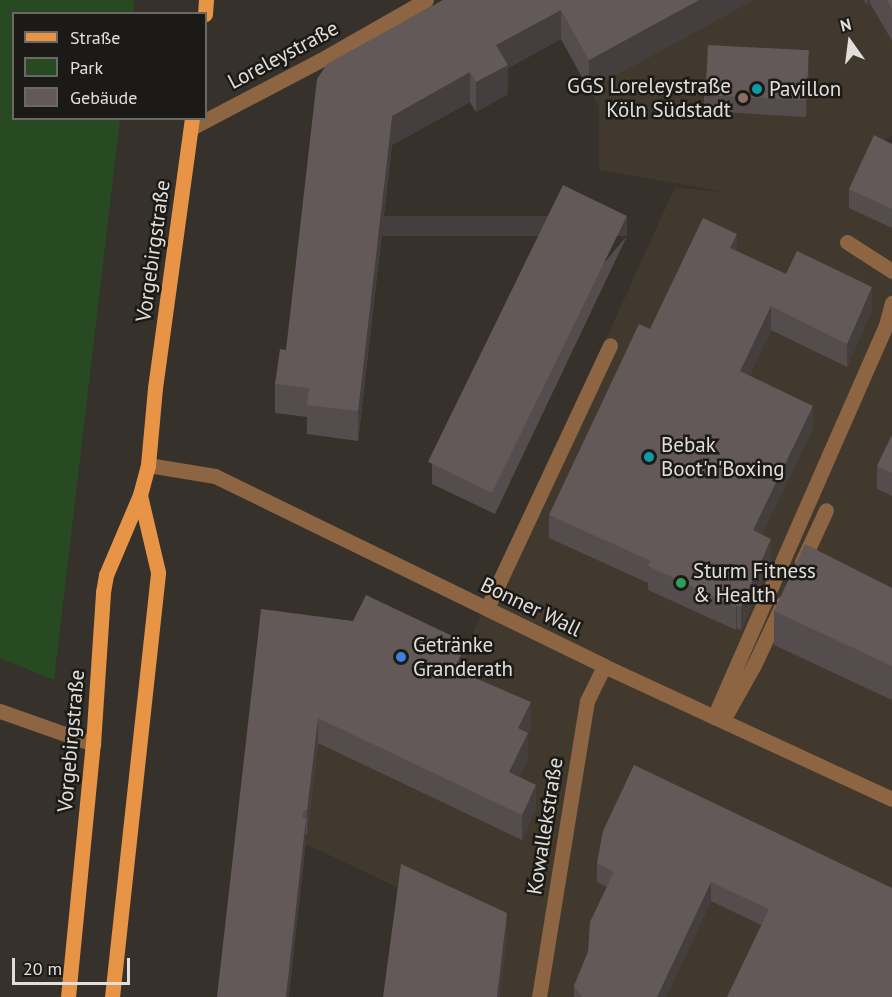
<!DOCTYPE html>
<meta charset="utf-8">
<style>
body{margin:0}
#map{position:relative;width:892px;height:997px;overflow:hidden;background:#36312b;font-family:"PT Sans",sans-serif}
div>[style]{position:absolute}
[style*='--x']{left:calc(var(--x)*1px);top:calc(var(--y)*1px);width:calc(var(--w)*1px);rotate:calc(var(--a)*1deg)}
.built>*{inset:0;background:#41392d}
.green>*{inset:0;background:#274a22}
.minor>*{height:15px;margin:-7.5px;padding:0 7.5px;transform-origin:7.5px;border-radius:7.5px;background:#8d6542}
.major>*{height:15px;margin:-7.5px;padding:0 7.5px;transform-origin:7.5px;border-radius:7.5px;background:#e79446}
.wall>*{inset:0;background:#554d4d}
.shaded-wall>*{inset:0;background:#453e3e;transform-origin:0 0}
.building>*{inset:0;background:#635959;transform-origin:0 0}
.dots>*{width:16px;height:16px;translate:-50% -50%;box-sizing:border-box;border:3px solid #1c1a17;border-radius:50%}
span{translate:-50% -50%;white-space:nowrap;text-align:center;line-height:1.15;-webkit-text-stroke:5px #1c1a17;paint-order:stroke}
.street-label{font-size:21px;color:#e2dfdb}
.poi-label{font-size:21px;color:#e2dfdb}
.right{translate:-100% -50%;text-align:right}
.left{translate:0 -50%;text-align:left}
.legend{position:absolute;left:12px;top:12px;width:195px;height:108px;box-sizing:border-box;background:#1c1a17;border:2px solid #6b6965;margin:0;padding:8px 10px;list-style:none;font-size:18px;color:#e2dfdb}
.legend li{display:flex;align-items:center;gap:12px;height:30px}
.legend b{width:30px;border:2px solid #6b6965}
.north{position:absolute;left:820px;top:12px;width:60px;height:60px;-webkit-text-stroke:4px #1c1a17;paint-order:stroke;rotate:346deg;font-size:16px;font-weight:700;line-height:24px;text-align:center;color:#e2dfdb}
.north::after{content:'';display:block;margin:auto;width:21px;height:27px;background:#e2dfdb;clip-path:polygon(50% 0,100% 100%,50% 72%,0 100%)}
.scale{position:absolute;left:12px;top:958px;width:118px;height:27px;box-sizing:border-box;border:3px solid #e2dfdb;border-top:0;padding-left:8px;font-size:18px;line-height:21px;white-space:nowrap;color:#e2dfdb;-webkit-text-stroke:4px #1c1a17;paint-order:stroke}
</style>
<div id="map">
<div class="built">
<div style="clip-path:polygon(539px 0,892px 0,892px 136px,867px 148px,892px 160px,892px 997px,386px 997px,401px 889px,306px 844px,320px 721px,334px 643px,363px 608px,463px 655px,675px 187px,731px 193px,599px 170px,599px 107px)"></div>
</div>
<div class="green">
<div style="clip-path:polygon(0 0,134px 0,133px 13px,14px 14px,14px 118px,120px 119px,54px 680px,0 658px)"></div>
</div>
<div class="minor">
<div style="--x:191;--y:128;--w:153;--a:-27.7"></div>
<div style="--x:326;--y:57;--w:115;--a:-29.7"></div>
<div style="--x:847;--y:242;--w:54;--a:32.8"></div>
<div style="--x:148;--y:465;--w:68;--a:9.3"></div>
<div style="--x:215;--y:476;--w:433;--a:26"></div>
<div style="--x:604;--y:666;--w:317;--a:24.8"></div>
<div style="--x:802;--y:562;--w:57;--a:-65.2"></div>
<div style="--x:487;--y:608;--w:290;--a:-64.9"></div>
<div style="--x:0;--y:711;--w:99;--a:19.5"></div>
<div style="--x:714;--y:717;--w:428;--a:-66.3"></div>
<div style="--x:886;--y:325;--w:23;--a:-75"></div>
<div style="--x:723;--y:720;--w:63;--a:-60.6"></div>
<div style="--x:754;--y:665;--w:68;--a:-64.9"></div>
<div style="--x:539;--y:997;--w:300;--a:-80.8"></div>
<div style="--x:587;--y:701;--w:39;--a:-64"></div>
</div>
<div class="major">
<div style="--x:205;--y:14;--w:14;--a:-86"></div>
<div style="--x:68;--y:997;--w:254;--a:-84.4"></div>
<div style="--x:93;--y:744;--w:152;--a:-86.2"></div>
<div style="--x:103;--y:592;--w:17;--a:-80"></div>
<div style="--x:106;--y:575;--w:87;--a:-67"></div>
<div style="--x:140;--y:495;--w:31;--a:-75"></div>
<div style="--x:148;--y:465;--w:77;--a:-84.8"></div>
<div style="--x:155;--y:388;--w:273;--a:-82.2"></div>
<div style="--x:112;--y:997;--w:427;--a:-83.8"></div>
<div style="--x:158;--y:572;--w:79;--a:-103.2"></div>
</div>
<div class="wall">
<div style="clip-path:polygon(443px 0,753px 0,589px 90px,561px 39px,508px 68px,508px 94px,476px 112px,470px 102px,392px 145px,358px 441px,307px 434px,307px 417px,275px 413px,275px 384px,286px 350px)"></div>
<div style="clip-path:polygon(864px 0,892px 0,892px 41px,870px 3px,867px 5px)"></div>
<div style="clip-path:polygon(809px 67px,806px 117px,704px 111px,704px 95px)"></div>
<div style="clip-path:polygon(892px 144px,892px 228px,849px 208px,849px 189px)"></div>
<div style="clip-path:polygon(627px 236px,495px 514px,432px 484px,432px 464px)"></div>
<div style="clip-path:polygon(737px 251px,786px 274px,872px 310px,847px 367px,771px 330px,749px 376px,813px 429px,762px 534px,771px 562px,741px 630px,737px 628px,736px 630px,648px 590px,648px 583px,549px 538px,549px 515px,650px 329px)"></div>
<div style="clip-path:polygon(892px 435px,892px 496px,877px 489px,877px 466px)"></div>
<div style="clip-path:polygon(892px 588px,892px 700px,774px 645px,774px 611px)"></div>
<div style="clip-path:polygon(261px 609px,467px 668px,464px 673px,531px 727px,528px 733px,528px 758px,519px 777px,536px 810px,522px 840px,318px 743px,307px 835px,306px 835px,306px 844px)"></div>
<div style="clip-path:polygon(597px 863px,892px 888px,761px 925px,711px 901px,666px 997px,574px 997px,574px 986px,588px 952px,607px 887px,597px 882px)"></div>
</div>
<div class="shaded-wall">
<div style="clip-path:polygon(699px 0,753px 0,589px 90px,589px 60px)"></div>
<div style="clip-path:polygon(867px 0,870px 0,870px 3px,867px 5px)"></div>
<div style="clip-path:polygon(561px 10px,561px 39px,508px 68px,508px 94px,476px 112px,476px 82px,496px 45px)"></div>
<div style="clip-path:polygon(809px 51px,809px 67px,806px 117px,806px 101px)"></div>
<div style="clip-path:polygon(470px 72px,470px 102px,392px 145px,358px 441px,358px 411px,392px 116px)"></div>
<div style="left:627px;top:216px;width:20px;height:308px;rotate:90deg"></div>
<div style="clip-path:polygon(737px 234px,737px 257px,730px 248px)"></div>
<div style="clip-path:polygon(872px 287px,872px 310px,847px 367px,847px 344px)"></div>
<div style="clip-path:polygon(771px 306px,771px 330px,740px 395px,740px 371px)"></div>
<div style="clip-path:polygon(813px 406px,813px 429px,753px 553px,753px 530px)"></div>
<div style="clip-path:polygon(771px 539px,771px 562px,741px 630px,741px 607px)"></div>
<div style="clip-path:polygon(737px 605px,737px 628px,736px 630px,736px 607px)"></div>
<div style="clip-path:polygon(467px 643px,467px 668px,454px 694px,454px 669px)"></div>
<div style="clip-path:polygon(531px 702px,531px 727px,518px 753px,518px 728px)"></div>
<div style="clip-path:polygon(318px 718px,318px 743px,307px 835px,307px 810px)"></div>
<div style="clip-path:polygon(528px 733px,528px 758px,509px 797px,509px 772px)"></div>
<div style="clip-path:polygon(536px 785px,536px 810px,522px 840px,522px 815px)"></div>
<div style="clip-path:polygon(306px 819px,306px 844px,289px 997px,286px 997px)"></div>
<div style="clip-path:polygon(711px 882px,711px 901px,666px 997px,657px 997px)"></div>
<div style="clip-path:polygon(507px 913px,507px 938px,500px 997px,497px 997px)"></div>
</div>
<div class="building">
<div style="clip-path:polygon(443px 0,699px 0,589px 60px,561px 10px,496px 45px,508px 65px,476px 82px,470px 72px,392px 116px,358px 411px,307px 405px,309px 388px,275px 384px,280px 349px,286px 350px,317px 79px,327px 64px)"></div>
<div style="clip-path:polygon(887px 0,892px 0,892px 9px)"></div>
<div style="left:708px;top:45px;width:101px;height:50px;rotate:3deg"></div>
<div style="clip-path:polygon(874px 135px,892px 144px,892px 209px,849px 189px)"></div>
<div style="left:563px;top:185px;width:71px;height:308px;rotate:26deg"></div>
<div style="clip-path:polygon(703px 218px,737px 234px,730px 248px,786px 274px,797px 251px,872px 287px,847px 344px,771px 306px,740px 371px,813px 406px,753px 530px,771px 539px,741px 607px,737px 605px,736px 607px,648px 566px,651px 561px,549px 515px,639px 324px,650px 329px)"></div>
<div style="clip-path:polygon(892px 435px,892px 473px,877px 466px)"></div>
<div style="clip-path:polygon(805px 544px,892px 588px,892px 666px,774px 611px)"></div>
<div style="clip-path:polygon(366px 595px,467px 643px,454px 669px,531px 702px,518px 728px,528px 733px,509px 772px,536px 785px,522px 815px,318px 718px,307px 810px,304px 810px,302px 817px,306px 819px,286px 997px,217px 997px,261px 609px,353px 621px)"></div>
<div style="clip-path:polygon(634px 765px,892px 888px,892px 997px,727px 997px,769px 909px,711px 882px,657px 997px,582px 997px,574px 986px,588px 952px,590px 922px,614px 872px,597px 863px,603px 831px)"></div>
<div style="clip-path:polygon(401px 864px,507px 913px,497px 997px,383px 997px)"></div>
</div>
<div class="dots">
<div style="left:757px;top:89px;background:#0f9aa8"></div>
<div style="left:743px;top:98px;background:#8d6e63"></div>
<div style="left:649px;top:457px;background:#0f9aa8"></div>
<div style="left:681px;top:583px;background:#2e9e5b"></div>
<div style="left:401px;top:657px;background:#3f7fe0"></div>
</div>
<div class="street-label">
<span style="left:283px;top:55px;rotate:-28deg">Loreleystraße</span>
<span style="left:153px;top:251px;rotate:-82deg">Vorgebirgstraße</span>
<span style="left:531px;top:607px;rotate:26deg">Bonner Wall</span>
<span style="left:71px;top:741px;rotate:-85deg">Vorgebirgstraße</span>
<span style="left:545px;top:826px;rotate:-81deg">Kowallekstraße</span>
</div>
<div class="poi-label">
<span class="right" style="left:731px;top:98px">GGS Loreleystraße<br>Köln Südstadt</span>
<span class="left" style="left:769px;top:89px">Pavillon</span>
<span class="left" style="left:661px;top:457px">Bebak<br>Boot'n'Boxing</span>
<span class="left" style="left:693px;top:583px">Sturm Fitness<br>&amp; Health</span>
<span class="left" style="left:413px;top:657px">Getränke<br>Granderath</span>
</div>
<ul class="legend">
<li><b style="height:8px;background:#e79446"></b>Straße</li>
<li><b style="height:16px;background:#274a22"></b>Park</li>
<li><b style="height:16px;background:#635959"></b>Gebäude</li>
</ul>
<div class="north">N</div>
<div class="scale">20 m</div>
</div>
